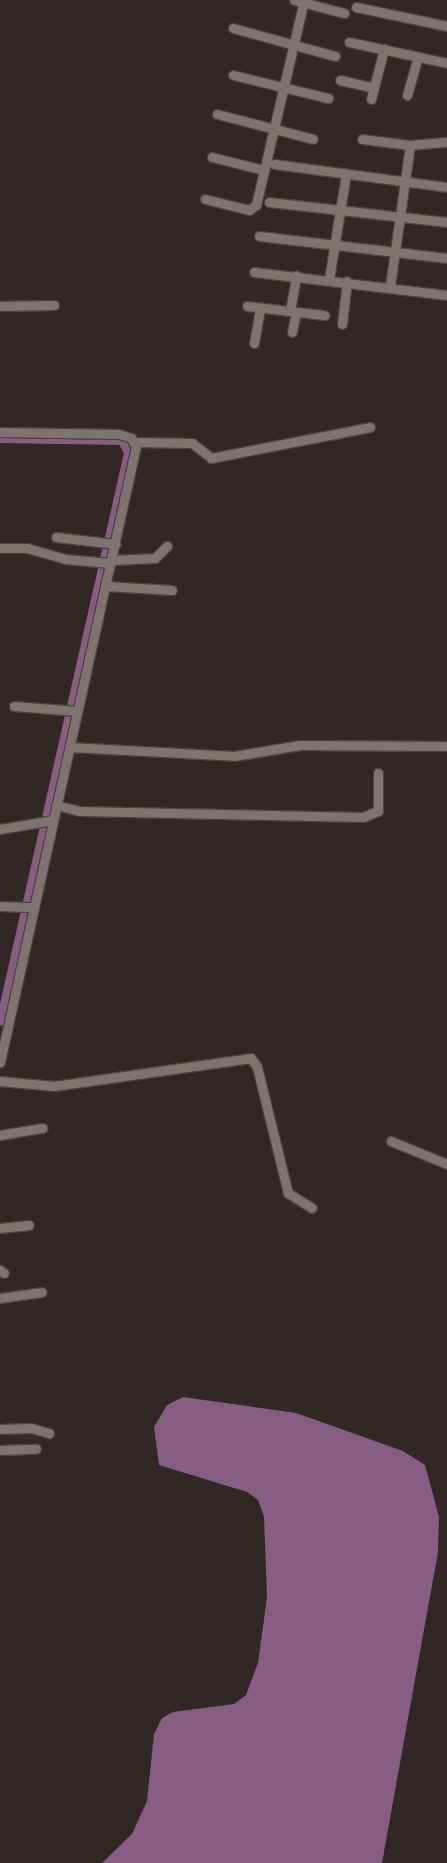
<!DOCTYPE html>
<style>
body{margin:0}
#map{position:relative;width:447px;height:1863px;overflow:hidden;background:#312725;font-family:"Roboto Serif",serif}
div>[style]{position:absolute}
[style*='--x']{left:calc(var(--x)*1px);top:calc(var(--y)*1px);width:calc(var(--w)*1px);rotate:calc(var(--a)*1deg)}
.water>*{inset:0;background:#875d81}
.canal>*{height:8px;margin:-4px;padding:0 4px;transform-origin:4px;border-radius:4px;background:#875d81}
.roads{filter:drop-shadow(1px 0 #4b4442) drop-shadow(-1px 0 #4b4442) drop-shadow(0 1px #4b4442) drop-shadow(0 -1px #4b4442)}
.minor>*{height:9px;margin:-4.5px;padding:0 4.5px;transform-origin:4.5px;border-radius:4.5px;background:#7e736f}
span{translate:-50% -50%;white-space:nowrap;text-align:center;line-height:1.15;-webkit-text-stroke:4px #312725;paint-order:stroke}
</style>
<div id="map">
<div class="water">
<div style="clip-path:polygon(183px 1397px,296px 1413px,403px 1451px,425px 1465px,439px 1517px,438px 1552px,382px 1863px,102px 1863px,132px 1834px,147px 1801px,154px 1734px,162px 1718px,173px 1712px,234px 1704px,246px 1695px,258px 1663px,267px 1597px,264px 1517px,258px 1500px,247px 1492px,159px 1465px,154px 1427px,167px 1405px)"></div>
</div>
<div class="canal">
<div style="--x:0;--y:439;--w:122;--a:0.9"></div>
<div style="--x:122;--y:441;--w:13;--a:63"></div>
<div style="--x:128;--y:453;--w:583;--a:102.68"></div>
</div>
<div class="roads">
<div class="minor">
<div style="--x:294;--y:0;--w:52;--a:14.6"></div>
<div style="--x:356;--y:7;--w:93;--a:11.8"></div>
<div style="--x:233;--y:28;--w:106;--a:15.4"></div>
<div style="--x:349;--y:42;--w:100;--a:12.1"></div>
<div style="--x:233;--y:75;--w:98;--a:13.6"></div>
<div style="--x:340;--y:80;--w:35;--a:13"></div>
<div style="--x:407;--y:95;--w:40;--a:-74"></div>
<div style="--x:371;--y:99;--w:52;--a:-75.4"></div>
<div style="--x:217;--y:114;--w:99;--a:14.6"></div>
<div style="--x:362;--y:139;--w:48;--a:7.1"></div>
<div style="--x:212;--y:157;--w:54;--a:14"></div>
<div style="--x:274;--y:164;--w:175;--a:7.6"></div>
<div style="--x:205;--y:199;--w:45;--a:14"></div>
<div style="--x:249;--y:210;--w:9;--a:-36"></div>
<div style="--x:256;--y:205;--w:211;--a:-76.8"></div>
<div style="--x:269;--y:202;--w:179;--a:6.4"></div>
<div style="--x:259;--y:236;--w:189;--a:6.7"></div>
<div style="--x:254;--y:272;--w:194;--a:6.8"></div>
<div style="--x:329;--y:279;--w:106;--a:-80.8"></div>
<div style="--x:390;--y:286;--w:142;--a:-81.9"></div>
<div style="--x:410;--y:145;--w:37;--a:-5"></div>
<div style="--x:0;--y:306;--w:54;--a:-1.1"></div>
<div style="--x:247;--y:306;--w:78;--a:6.7"></div>
<div style="--x:290;--y:311;--w:36;--a:-80"></div>
<div style="--x:342;--y:324;--w:43;--a:-83.4"></div>
<div style="--x:292;--y:332;--w:20;--a:-79"></div>
<div style="--x:254;--y:343;--w:36;--a:-80"></div>
<div style="--x:0;--y:432;--w:119;--a:1"></div>
<div style="--x:119;--y:434;--w:13;--a:18"></div>
<div style="--x:131;--y:438;--w:9;--a:58"></div>
<div style="--x:136;--y:446;--w:631;--a:102.45"></div>
<div style="--x:135;--y:442;--w:57;--a:1"></div>
<div style="--x:192;--y:443;--w:24;--a:38"></div>
<div style="--x:211;--y:458;--w:162;--a:-11"></div>
<div style="--x:56;--y:537;--w:60;--a:6.7"></div>
<div style="--x:0;--y:548;--w:27;--a:0"></div>
<div style="--x:27;--y:548;--w:40;--a:16"></div>
<div style="--x:65;--y:559;--w:46;--a:5"></div>
<div style="--x:112;--y:560;--w:43;--a:-2.7"></div>
<div style="--x:155;--y:558;--w:17;--a:-45"></div>
<div style="--x:106;--y:586;--w:66;--a:3.5"></div>
<div style="--x:14;--y:706;--w:63;--a:4.5"></div>
<div style="--x:70;--y:747;--w:164;--a:3.1"></div>
<div style="--x:234;--y:756;--w:67;--a:-9.5"></div>
<div style="--x:300;--y:745;--w:147;--a:0.4"></div>
<div style="--x:56;--y:805;--w:25;--a:14"></div>
<div style="--x:80;--y:811;--w:283;--a:1.2"></div>
<div style="--x:363;--y:817;--w:16;--a:-22"></div>
<div style="--x:378;--y:811;--w:38;--a:-90"></div>
<div style="--x:0;--y:829;--w:54;--a:-9.6"></div>
<div style="--x:0;--y:906;--w:34;--a:2"></div>
<div style="--x:0;--y:1081;--w:54;--a:5.3"></div>
<div style="--x:54;--y:1086;--w:199;--a:-8.1"></div>
<div style="--x:251;--y:1058;--w:11;--a:56"></div>
<div style="--x:257;--y:1067;--w:130;--a:76.2"></div>
<div style="--x:288;--y:1193;--w:28;--a:32"></div>
<div style="--x:0;--y:1135;--w:43;--a:-9.5"></div>
<div style="--x:391;--y:1141;--w:61;--a:22.3"></div>
<div style="--x:0;--y:1228;--w:29;--a:-6"></div>
<div style="--x:0;--y:1270;--w:5;--a:37"></div>
<div style="--x:0;--y:1298;--w:42;--a:-8.1"></div>
<div style="--x:0;--y:1429;--w:31;--a:-2"></div>
<div style="--x:31;--y:1428;--w:19;--a:16"></div>
<div style="--x:0;--y:1450;--w:36;--a:-2"></div>
</div>
</div>
</div>
